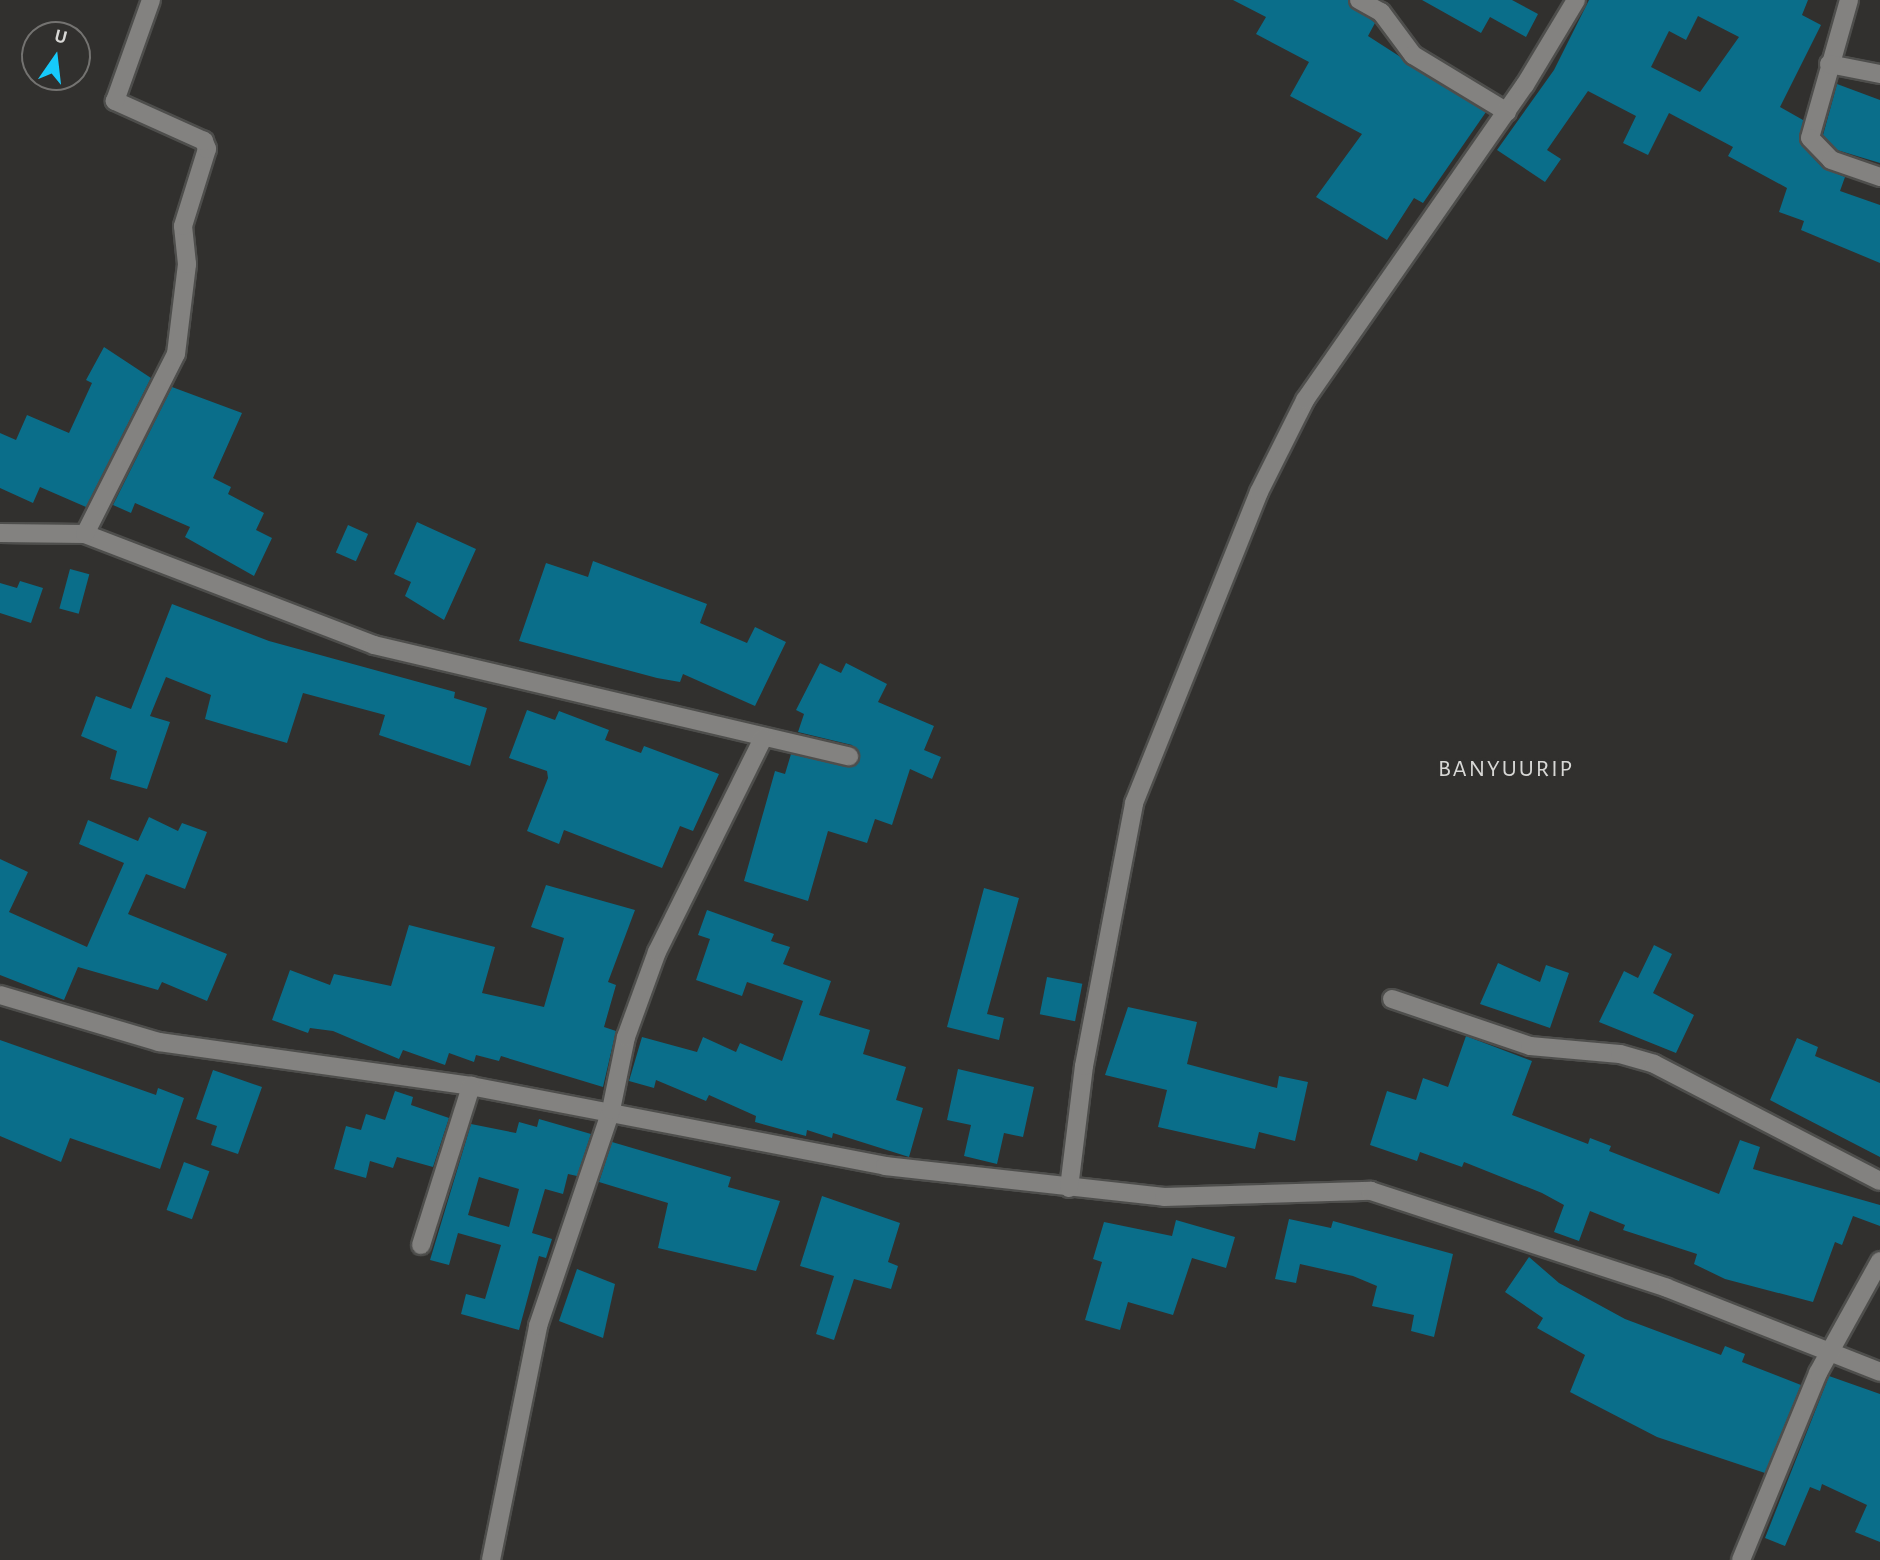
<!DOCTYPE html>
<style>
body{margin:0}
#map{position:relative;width:1880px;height:1560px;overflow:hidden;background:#31302e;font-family:"Alegreya Sans",sans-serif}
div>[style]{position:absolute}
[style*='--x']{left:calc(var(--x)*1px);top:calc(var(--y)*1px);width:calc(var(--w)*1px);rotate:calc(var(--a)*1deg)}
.building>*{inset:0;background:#0a6e8a;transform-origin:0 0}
.roads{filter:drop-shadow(2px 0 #4e4e4c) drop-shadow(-2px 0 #4e4e4c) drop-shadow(0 2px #4e4e4c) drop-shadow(0 -2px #4e4e4c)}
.minor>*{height:18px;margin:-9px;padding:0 9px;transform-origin:9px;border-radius:9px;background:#838280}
span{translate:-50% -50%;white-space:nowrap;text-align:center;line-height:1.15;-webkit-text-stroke:6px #31302e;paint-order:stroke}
.quarter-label{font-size:24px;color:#d8d8d6;letter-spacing:2px}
.north{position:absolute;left:21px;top:21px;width:70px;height:70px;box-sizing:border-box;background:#31302e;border:2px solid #747371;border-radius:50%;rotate:14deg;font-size:19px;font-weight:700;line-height:28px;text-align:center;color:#d8d8d6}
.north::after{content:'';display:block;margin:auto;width:24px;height:32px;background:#16cafb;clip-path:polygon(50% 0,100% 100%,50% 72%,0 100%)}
</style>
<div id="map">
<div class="building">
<div style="clip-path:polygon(1233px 0,1348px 0,1375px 23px,1368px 36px,1486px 112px,1423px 203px,1414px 198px,1387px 240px,1316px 197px,1362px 134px,1290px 96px,1309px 62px,1256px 34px,1266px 17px)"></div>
<div style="clip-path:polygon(1422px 0,1512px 0,1538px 14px,1526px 37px,1490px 17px,1481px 33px)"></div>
<div style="clip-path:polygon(evenodd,1589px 0,1808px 0,1802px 15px,1821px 25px,1780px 107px,1803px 120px,1802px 146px,1823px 168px,1845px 177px,1840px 191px,1880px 205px,1880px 263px,1801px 230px,1804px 221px,1779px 212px,1787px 188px,1728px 156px,1733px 147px,1669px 113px,1648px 155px,1623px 143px,1636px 116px,1588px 91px,1547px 150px,1561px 159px,1545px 182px,1497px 150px,1554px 70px,1589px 0,1698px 16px,1739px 37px,1700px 92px,1651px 67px,1669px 31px,1686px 40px,1698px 16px)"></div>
<div style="clip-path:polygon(1837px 84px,1880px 100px,1880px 163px,1837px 150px,1823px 135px)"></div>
<div style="clip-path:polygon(104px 347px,151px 378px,86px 507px,40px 487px,33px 503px,0 488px,0 433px,16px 440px,27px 415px,69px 433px,92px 383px,86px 380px)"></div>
<div style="clip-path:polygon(172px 387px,242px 413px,213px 478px,231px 487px,228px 494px,264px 513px,256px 530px,272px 538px,254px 576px,185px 537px,190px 527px,135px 503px,131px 513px,113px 505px)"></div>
<div style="clip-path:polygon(417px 522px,476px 549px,444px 620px,405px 596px,411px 582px,394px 574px)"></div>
<div style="left:348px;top:525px;width:22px;height:30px;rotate:24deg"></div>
<div style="clip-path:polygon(593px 561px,707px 604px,700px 623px,747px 643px,755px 627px,786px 642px,755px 706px,683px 674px,680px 682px,657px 678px,519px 641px,546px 563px,588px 577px)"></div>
<div style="left:70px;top:569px;width:20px;height:41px;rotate:15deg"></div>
<div style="clip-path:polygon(20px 581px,43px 588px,31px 623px,0 613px,0 583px,17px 588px)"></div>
<div style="clip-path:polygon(172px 604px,269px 641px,455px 692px,454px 698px,487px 708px,470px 766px,379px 735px,385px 715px,303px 693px,287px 743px,252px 733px,205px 719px,211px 695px,166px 677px,150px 716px,170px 722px,147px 789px,110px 779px,117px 751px,81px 736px,96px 696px,131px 709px)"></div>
<div style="clip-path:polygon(820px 663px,841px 673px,846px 663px,887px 684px,878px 702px,934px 726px,924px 750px,941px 757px,932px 779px,910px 769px,892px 825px,875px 819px,867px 843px,828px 831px,808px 901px,744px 881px,775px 771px,785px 774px,791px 754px,847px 767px,860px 759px,852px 745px,798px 732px,804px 714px,796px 710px)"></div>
<div style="clip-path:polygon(527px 710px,555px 720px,559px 711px,609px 730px,605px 740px,641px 753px,644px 746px,719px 774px,693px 831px,680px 826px,662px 868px,564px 830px,559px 844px,527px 831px,548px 778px,547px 771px,509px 758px)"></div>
<div style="clip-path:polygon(149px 817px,178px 831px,182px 823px,207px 832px,185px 889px,146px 874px,128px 914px,227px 954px,207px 1001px,162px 982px,158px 990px,78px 967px,64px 1000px,0 975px,0 859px,28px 872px,9px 912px,87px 947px,124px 863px,79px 844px,88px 820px,138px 841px)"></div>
<div style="clip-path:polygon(546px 885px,635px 910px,608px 982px,616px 985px,604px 1027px,616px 1031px,603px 1087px,501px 1056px,499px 1061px,476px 1055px,474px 1062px,449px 1053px,445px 1065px,403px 1050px,399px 1059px,333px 1031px,310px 1028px,308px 1033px,272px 1020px,290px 970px,330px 985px,334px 974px,391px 986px,409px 925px,495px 947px,482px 993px,544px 1007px,564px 938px,531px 927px)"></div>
<div style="clip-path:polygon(984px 888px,1019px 898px,987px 1014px,1004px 1018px,999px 1040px,947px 1027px)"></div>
<div style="clip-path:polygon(707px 910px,774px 934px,771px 941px,790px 947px,783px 964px,831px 981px,819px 1015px,870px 1030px,863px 1054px,906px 1067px,896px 1100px,923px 1108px,909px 1157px,833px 1133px,832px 1138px,807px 1130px,806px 1136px,755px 1122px,756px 1116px,709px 1095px,706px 1101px,656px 1080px,654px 1088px,629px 1081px,642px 1037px,697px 1052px,703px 1037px,736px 1052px,740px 1043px,782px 1061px,803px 1001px,747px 982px,742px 996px,696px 980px,710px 939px,698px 935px)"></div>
<div style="clip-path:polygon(1654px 945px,1672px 954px,1653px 993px,1694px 1015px,1676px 1053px,1599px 1022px,1624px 971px,1638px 978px)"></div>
<div style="clip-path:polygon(1498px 963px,1540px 982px,1546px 965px,1569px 973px,1550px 1028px,1480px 1004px)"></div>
<div style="left:1047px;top:977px;width:36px;height:38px;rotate:11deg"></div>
<div style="clip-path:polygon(1128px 1007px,1197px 1022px,1187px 1064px,1277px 1088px,1279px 1076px,1308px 1082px,1295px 1141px,1259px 1132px,1255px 1149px,1158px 1127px,1167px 1090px,1105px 1075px)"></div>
<div style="clip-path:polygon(1466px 1036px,1532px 1061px,1512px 1115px,1588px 1144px,1590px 1138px,1611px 1146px,1609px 1151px,1719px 1194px,1740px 1140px,1760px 1147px,1753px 1169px,1880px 1205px,1880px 1226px,1853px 1216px,1842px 1245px,1835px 1242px,1813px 1302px,1725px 1279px,1694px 1264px,1697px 1254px,1623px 1230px,1625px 1225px,1590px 1211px,1579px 1241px,1554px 1232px,1564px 1205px,1542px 1193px,1464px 1162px,1462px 1167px,1420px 1152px,1417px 1161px,1370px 1145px,1387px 1091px,1416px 1100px,1423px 1078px,1448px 1087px)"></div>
<div style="clip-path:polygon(1797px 1038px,1818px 1047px,1815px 1056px,1880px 1083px,1880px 1157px,1770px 1100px)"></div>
<div style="clip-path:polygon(0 1040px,156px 1095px,158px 1088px,184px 1098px,160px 1169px,70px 1138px,61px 1162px,0 1136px)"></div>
<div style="clip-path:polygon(958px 1069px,1034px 1087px,1023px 1137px,1004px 1133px,997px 1164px,964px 1156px,971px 1125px,947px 1120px)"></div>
<div style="clip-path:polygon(213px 1070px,262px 1087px,238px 1154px,211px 1145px,217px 1126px,196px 1119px)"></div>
<div style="clip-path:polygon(395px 1091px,413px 1097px,411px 1105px,449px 1118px,433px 1167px,397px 1157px,393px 1168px,370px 1161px,366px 1178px,334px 1169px,346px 1126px,361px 1130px,366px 1114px,385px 1120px)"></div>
<div style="clip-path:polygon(evenodd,539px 1119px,591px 1134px,577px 1176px,568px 1174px,563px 1194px,545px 1189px,532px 1233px,552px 1239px,546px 1258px,539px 1256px,519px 1330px,461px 1314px,466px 1294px,485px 1299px,501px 1245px,458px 1233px,449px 1265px,430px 1260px,471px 1124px,516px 1133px,519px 1122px,537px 1127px,539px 1119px,479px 1177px,519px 1189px,509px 1227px,468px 1215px,479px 1177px)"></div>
<div style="clip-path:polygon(612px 1142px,731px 1177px,728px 1187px,780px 1201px,756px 1271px,658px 1248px,668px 1203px,599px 1182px)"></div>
<div style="left:184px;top:1162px;width:27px;height:51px;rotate:20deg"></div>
<div style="clip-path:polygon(822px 1196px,900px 1223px,888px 1262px,898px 1266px,891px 1289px,854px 1279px,834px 1340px,816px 1334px,834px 1276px,800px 1266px)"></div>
<div style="clip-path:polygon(1289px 1219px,1331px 1228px,1333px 1221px,1453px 1254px,1434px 1337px,1411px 1331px,1414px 1315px,1372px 1306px,1377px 1286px,1353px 1276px,1300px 1264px,1296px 1283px,1275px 1279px)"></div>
<div style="clip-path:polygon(1176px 1220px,1235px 1237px,1226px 1268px,1192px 1258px,1173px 1315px,1128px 1302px,1120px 1330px,1085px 1320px,1102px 1262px,1093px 1259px,1104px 1222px,1172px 1236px)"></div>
<div style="clip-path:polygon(1529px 1257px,1559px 1283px,1625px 1319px,1721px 1355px,1725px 1346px,1745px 1354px,1742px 1362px,1801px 1385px,1765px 1473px,1657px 1437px,1570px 1392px,1585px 1355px,1537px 1328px,1543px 1318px,1505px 1292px)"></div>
<div style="clip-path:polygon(577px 1269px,615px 1284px,603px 1338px,559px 1321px)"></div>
<div style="clip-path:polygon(1829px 1376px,1880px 1394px,1880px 1542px,1855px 1532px,1867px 1505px,1822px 1484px,1820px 1491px,1810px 1487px,1785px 1546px,1765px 1538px)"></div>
</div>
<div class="roads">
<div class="minor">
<div style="--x:1359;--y:0;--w:25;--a:29"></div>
<div style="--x:1381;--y:12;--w:54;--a:53.3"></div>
<div style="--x:1413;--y:55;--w:110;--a:31.2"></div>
<div style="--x:1849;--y:0;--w:143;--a:105.8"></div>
<div style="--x:1810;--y:138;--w:30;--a:46"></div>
<div style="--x:1831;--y:160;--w:52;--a:19.1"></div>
<div style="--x:1829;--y:64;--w:52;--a:11.1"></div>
<div style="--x:0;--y:533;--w:85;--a:0.7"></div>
<div style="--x:85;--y:534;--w:310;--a:21"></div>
<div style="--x:374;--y:645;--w:488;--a:13.2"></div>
<div style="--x:85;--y:534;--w:202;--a:-63.2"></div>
<div style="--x:176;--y:354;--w:91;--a:-83"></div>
<div style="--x:187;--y:264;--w:38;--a:-96"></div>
<div style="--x:183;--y:226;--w:81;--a:-72.7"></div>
<div style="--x:207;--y:149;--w:9;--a:-111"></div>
<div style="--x:204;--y:141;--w:98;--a:-155.8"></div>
<div style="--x:115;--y:101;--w:107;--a:-70.4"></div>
<div style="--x:0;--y:995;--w:166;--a:16.5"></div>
<div style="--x:159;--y:1042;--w:315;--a:8"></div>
<div style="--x:471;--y:1086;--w:422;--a:10.9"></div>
<div style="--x:885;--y:1166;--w:281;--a:6.3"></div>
<div style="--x:1164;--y:1197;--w:207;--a:-1.7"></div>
<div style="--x:1371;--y:1191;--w:311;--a:18.1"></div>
<div style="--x:1667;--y:1288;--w:229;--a:21.5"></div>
<div style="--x:1392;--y:999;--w:146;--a:18.8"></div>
<div style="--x:1530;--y:1046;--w:90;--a:5.1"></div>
<div style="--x:1620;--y:1054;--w:35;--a:16"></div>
<div style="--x:1654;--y:1064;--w:254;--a:27.4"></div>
<div style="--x:1069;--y:1188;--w:123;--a:-83"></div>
<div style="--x:1084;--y:1066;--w:268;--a:-79.2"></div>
<div style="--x:1134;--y:803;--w:335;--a:-68.1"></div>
<div style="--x:1259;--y:492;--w:103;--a:-63.4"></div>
<div style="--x:1305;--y:400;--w:384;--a:-55.1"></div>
<div style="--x:1525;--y:85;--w:99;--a:-59"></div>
<div style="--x:421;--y:1245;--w:167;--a:-72.5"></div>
<div style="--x:491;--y:1560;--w:239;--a:-78.6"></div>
<div style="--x:538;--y:1326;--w:228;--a:-71.3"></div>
<div style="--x:611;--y:1110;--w:75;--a:-78.4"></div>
<div style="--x:626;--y:1037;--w:90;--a:-70"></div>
<div style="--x:657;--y:952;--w:239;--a:-63.6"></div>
<div style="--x:1741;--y:1560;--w:202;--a:-67.6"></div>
<div style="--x:1818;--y:1373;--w:128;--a:-61"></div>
</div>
</div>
<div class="quarter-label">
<span style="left:1506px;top:770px">BANYUURIP</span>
</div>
<div class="north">U</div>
</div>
